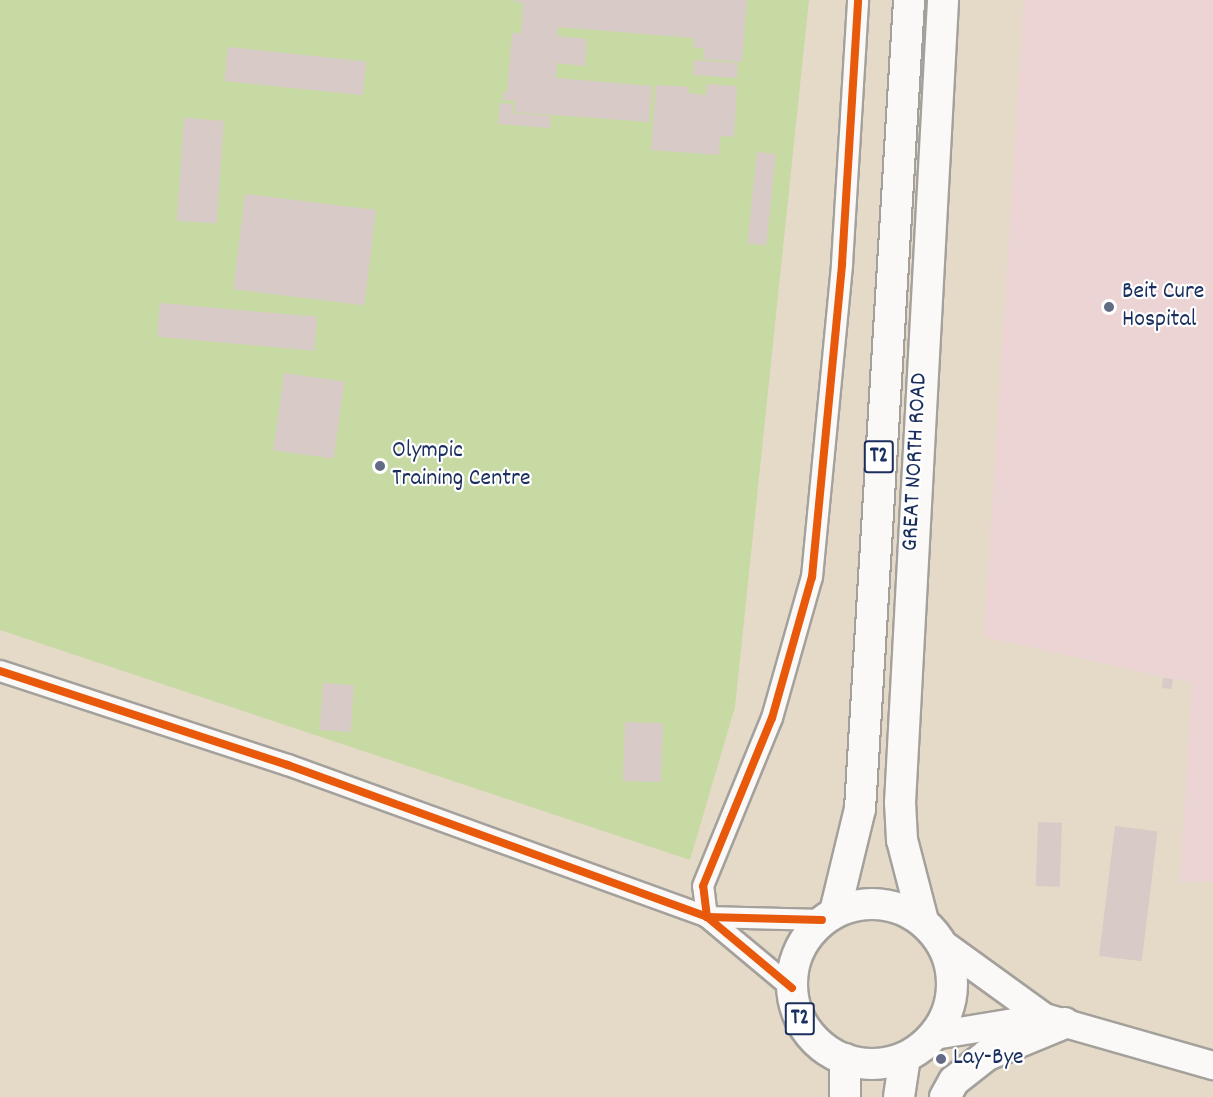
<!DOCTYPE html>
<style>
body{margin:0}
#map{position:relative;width:1213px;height:1097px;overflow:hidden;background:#e5dac8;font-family:Dekko,sans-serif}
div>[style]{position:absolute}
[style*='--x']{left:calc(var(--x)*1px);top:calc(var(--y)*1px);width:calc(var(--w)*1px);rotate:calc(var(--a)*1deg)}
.built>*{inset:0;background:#ecd4d5}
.green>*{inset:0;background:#c8daa4}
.building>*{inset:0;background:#d8cac7;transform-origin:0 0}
.roads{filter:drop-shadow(2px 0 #a4a09b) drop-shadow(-2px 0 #a4a09b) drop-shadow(0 2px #a4a09b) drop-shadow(0 -2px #a4a09b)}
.street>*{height:20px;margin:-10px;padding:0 10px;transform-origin:10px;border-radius:10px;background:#fbf9f7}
.secondary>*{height:27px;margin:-13.5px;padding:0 13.5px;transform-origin:13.5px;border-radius:13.5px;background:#fbf9f7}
.primary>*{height:30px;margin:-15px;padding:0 15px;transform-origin:15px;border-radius:15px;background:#fbf9f7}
.primary>.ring{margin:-15px;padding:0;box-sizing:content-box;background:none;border:30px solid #fbf9f7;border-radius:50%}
.cycleway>*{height:8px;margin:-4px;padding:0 4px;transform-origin:4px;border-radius:4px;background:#e8590c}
.dots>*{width:16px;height:16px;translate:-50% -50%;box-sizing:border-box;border:3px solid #fff;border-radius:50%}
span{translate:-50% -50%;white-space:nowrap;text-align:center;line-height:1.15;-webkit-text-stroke:4.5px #fff;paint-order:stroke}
.shield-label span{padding:2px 4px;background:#fff;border:2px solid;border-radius:4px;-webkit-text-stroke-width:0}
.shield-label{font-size:22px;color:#1b2f5e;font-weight:700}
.poi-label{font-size:24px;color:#1b2f5e}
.left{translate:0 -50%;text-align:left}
.street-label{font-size:24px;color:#1b2f5e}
</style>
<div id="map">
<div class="built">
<div style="clip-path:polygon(1024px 0,1213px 0,1213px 882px,1180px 882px,1192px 683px,984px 637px)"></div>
</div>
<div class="green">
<div style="clip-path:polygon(0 0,809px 0,735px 707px,690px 860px,0 630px)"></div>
</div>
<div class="building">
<div style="clip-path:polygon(512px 0,747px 0,742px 62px,703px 59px,704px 48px,694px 48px,694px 38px,558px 27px,557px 36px,587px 39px,585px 66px,557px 63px,556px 78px,652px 86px,649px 122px,514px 112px,515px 101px,503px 100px,503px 92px,507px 92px,512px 33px,521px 34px,523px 3px)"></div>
<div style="left:228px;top:47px;width:139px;height:34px;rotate:6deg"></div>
<div style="left:694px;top:60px;width:44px;height:15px;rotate:4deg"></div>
<div style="clip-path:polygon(707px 84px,737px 86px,734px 137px,720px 136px,719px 155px,651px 150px,656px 85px,689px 87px,688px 93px,706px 95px)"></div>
<div style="clip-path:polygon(500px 103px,513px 104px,512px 113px,551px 116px,550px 128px,498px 124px)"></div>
<div style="left:184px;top:118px;width:40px;height:103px;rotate:4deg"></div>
<div style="left:757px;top:152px;width:19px;height:92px;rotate:6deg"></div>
<div style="left:245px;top:194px;width:132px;height:96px;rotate:7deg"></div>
<div style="left:160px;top:303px;width:158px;height:34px;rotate:5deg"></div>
<div style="left:284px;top:373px;width:61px;height:78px;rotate:8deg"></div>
<div style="left:1163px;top:678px;width:10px;height:10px;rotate:6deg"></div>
<div style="left:323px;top:683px;width:31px;height:47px;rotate:4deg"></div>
<div style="left:625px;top:722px;width:38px;height:59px;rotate:2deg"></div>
<div style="left:1038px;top:822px;width:24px;height:64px;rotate:2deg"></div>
<div style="left:1115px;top:826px;width:43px;height:131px;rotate:7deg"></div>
</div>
<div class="roads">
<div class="street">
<div style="--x:0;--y:671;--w:303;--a:18.1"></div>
<div style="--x:288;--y:765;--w:446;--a:19.9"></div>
<div style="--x:707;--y:917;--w:115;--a:1.5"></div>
<div style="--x:792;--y:988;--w:111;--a:-140.1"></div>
<div style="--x:707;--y:917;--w:31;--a:-97"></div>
<div style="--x:703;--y:886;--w:182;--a:-67.7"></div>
<div style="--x:772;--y:718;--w:147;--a:-74.2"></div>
<div style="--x:812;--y:577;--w:314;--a:-84.5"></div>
<div style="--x:842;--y:264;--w:264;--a:-86.5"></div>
</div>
<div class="secondary">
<div style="--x:943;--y:944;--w:125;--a:35.9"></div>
<div style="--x:934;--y:1035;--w:111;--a:-9.3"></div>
<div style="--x:1044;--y:1017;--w:176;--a:15.9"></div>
</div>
<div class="primary">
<div class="ring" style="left:792px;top:904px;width:130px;height:130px"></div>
<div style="--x:835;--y:912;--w:106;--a:-76.4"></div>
<div style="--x:860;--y:809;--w:810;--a:-86.53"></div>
<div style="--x:923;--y:921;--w:84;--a:-104.5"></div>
<div style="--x:902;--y:840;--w:37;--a:-93"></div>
<div style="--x:900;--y:803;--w:804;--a:-86.93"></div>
<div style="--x:845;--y:1059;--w:38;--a:90"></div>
<div style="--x:899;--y:1097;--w:40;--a:-81.5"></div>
<div style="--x:945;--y:1097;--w:18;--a:-61"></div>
<div style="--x:954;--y:1081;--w:42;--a:-38.2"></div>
<div style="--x:987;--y:1055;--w:84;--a:-22.3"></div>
</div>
</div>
<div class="cycleway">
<div style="--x:0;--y:671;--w:303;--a:18.1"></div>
<div style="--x:288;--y:765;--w:446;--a:19.9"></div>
<div style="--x:707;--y:917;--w:115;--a:1.5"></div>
<div style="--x:792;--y:988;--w:111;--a:-140.1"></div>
<div style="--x:707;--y:917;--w:31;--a:-97"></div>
<div style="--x:703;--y:886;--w:182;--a:-67.7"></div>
<div style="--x:772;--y:718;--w:147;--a:-74.2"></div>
<div style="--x:812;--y:577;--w:314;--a:-84.5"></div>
<div style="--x:842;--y:264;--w:264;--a:-86.5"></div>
</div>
<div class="dots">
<div style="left:1109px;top:307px;background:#626b83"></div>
<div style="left:380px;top:466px;background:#626b83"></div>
<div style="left:941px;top:1059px;background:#626b83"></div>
</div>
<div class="shield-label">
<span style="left:879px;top:457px">T2</span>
<span style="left:800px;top:1019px">T2</span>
</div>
<div class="poi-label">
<span class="left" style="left:1122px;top:307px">Beit Cure<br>Hospital</span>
<span class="left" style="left:392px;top:466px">Olympic<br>Training Centre</span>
<span class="left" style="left:953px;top:1059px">Lay-Bye</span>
</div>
<div class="street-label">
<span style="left:916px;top:462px;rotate:-87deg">GREAT NORTH ROAD</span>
</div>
</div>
